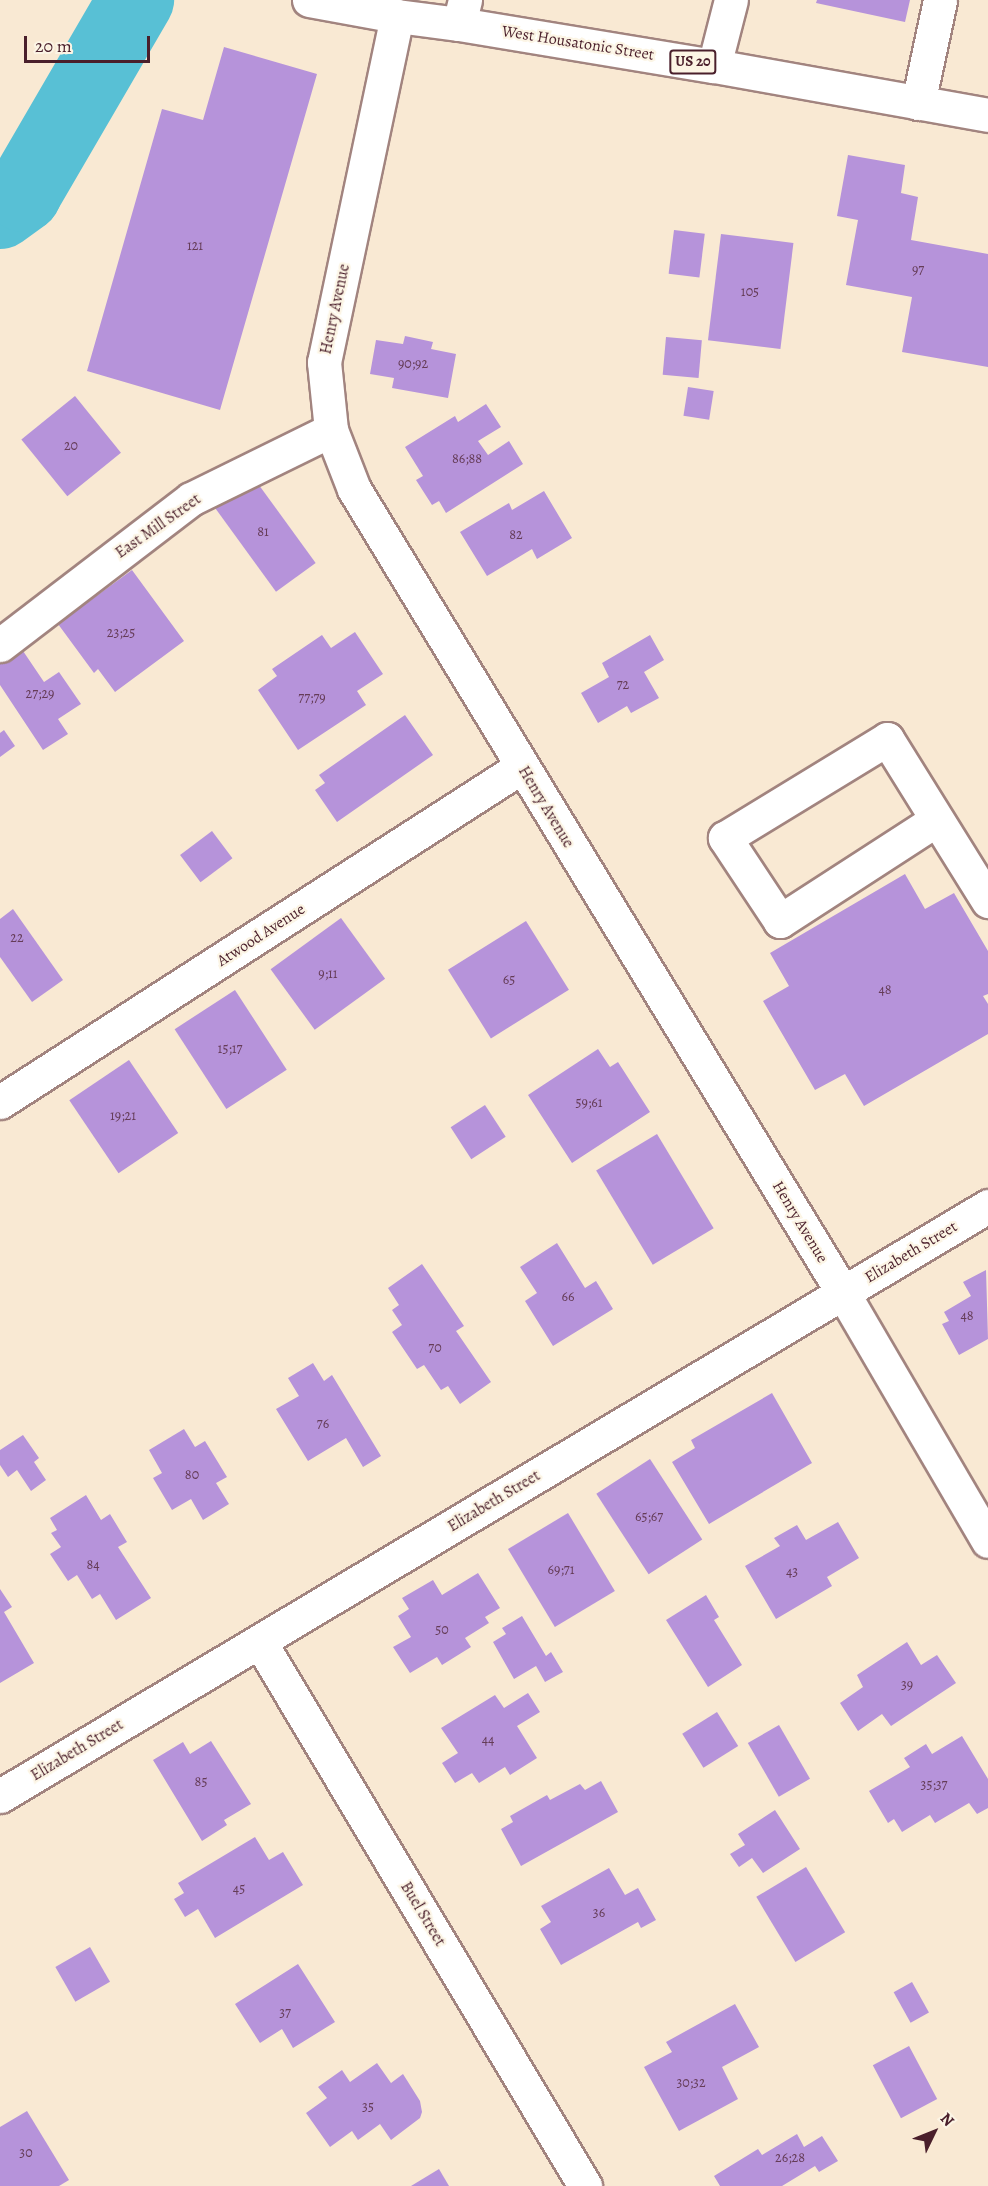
<!DOCTYPE html>
<style>
body{margin:0}
#map{position:relative;width:988px;height:2186px;overflow:hidden;background:#f9e9d3;font-family:Alegreya,serif}
div>[style]{position:absolute}
[style*='--x']{left:calc(var(--x)*1px);top:calc(var(--y)*1px);width:calc(var(--w)*1px);rotate:calc(var(--a)*1deg)}
.river>*{height:76px;margin:-38px;padding:0 38px;transform-origin:38px;border-radius:38px;background:#58c0d5}
.building>*{inset:0;background:#b693da;transform-origin:0 0}
.roads{filter:drop-shadow(2px 0 #a2847f) drop-shadow(-2px 0 #a2847f) drop-shadow(0 2px #a2847f) drop-shadow(0 -2px #a2847f)}
.minor>*{height:33px;margin:-16.5px;padding:0 16.5px;transform-origin:16.5px;border-radius:16.5px;background:#fff}
.highway>*{height:33px;margin:-16.5px;padding:0 16.5px;transform-origin:16.5px;border-radius:16.5px;background:#fff}
span{translate:-50% -50%;white-space:nowrap;text-align:center;line-height:1.15;-webkit-text-stroke:4.5px #fcf5e5;paint-order:stroke}
.number-label{font-size:14px;color:#653c57}
.number-label span{-webkit-text-stroke-width:0}
.shield-label span{padding:2px 4px;background:#fcf5e5;border:2px solid;border-radius:4px;-webkit-text-stroke-width:0}
.shield-label{font-size:15px;color:#4a1f2b;font-weight:700}
.street-label{font-size:16px;color:#4a1f2b}
.north{position:absolute;left:904px;top:2102px;width:60px;height:60px;-webkit-text-stroke:4px #fcf5e5;paint-order:stroke;rotate:47deg;font-size:16px;font-weight:700;line-height:24px;text-align:center;color:#4a1f2b}
.north::after{content:'';display:block;margin:auto;width:21px;height:27px;background:#4a1f2b;clip-path:polygon(50% 0,100% 100%,50% 72%,0 100%)}
.scale{position:absolute;left:24px;top:36px;width:126px;height:27px;box-sizing:border-box;border:3px solid #4a1f2b;border-top:0;padding-left:8px;font-size:18px;line-height:21px;white-space:nowrap;color:#4a1f2b;-webkit-text-stroke:4px #fcf5e5;paint-order:stroke}
</style>
<div id="map">
<div class="river">
<div style="--x:0;--y:211;--w:29;--a:-36"></div>
<div style="--x:23;--y:194;--w:225;--a:-59.8"></div>
</div>
<div class="building">
<div style="clip-path:polygon(817px 0,910px 0,905px 22px,816px 3px)"></div>
<div style="clip-path:polygon(224px 47px,317px 74px,220px 410px,87px 371px,162px 109px,203px 120px)"></div>
<div style="clip-path:polygon(848px 155px,905px 165px,901px 193px,918px 197px,911px 240px,988px 254px,988px 367px,902px 352px,912px 297px,846px 285px,858px 220px,837px 216px)"></div>
<div style="left:674px;top:230px;width:31px;height:44px;rotate:7deg"></div>
<div style="left:721px;top:234px;width:73px;height:107px;rotate:7deg"></div>
<div style="clip-path:polygon(405px 336px,433px 342px,431px 349px,456px 354px,448px 398px,392px 388px,394px 378px,370px 374px,376px 340px,403px 344px)"></div>
<div style="left:666px;top:337px;width:36px;height:38px;rotate:5deg"></div>
<div style="left:688px;top:387px;width:26px;height:29px;rotate:9deg"></div>
<div style="left:75px;top:396px;width:73px;height:69px;rotate:51deg"></div>
<div style="clip-path:polygon(486px 404px,501px 427px,478px 441px,488px 455px,509px 441px,523px 464px,446px 513px,439px 501px,432px 505px,416px 480px,423px 476px,405px 447px,455px 416px,458px 422px)"></div>
<div style="left:251px;top:474px;width:110px;height:49px;rotate:54deg"></div>
<div style="clip-path:polygon(544px 491px,572px 538px,537px 559px,532px 549px,487px 576px,460px 532px,509px 503px,512px 510px)"></div>
<div style="clip-path:polygon(132px 570px,184px 641px,115px 692px,98px 669px,94px 673px,58px 624px)"></div>
<div style="clip-path:polygon(355px 632px,383px 674px,357px 691px,366px 705px,298px 750px,258px 690px,277px 676px,272px 669px,322px 635px,331px 648px)"></div>
<div style="clip-path:polygon(650px 635px,664px 660px,644px 672px,659px 698px,631px 713px,627px 706px,598px 723px,581px 693px,609px 677px,602px 663px)"></div>
<div style="clip-path:polygon(21px 648px,44px 682px,59px 672px,81px 704px,58px 719px,68px 734px,43px 750px,0 685px,0 662px)"></div>
<div style="clip-path:polygon(405px 715px,433px 755px,337px 822px,315px 790px,325px 783px,319px 775px)"></div>
<div style="clip-path:polygon(4px 730px,15px 746px,0 757px,0 733px)"></div>
<div style="left:212px;top:831px;width:34px;height:40px;rotate:53deg"></div>
<div style="clip-path:polygon(905px 874px,925px 909px,954px 893px,988px 951px,988px 994px,983px 996px,988px 1004px,988px 1034px,864px 1106px,845px 1074px,815px 1090px,763px 1001px,789px 986px,770px 953px)"></div>
<div style="clip-path:polygon(13px 909px,63px 980px,32px 1002px,0 957px,0 919px)"></div>
<div style="left:341px;top:918px;width:75px;height:87px;rotate:54deg"></div>
<div style="left:526px;top:921px;width:81px;height:92px;rotate:58deg"></div>
<div style="left:235px;top:990px;width:95px;height:72px;rotate:57deg"></div>
<div style="clip-path:polygon(598px 1049px,610px 1067px,618px 1062px,650px 1112px,572px 1163px,528px 1095px)"></div>
<div style="left:129px;top:1060px;width:88px;height:72px;rotate:56deg"></div>
<div style="left:485px;top:1105px;width:38px;height:41px;rotate:57deg"></div>
<div style="left:657px;top:1134px;width:110px;height:71px;rotate:59deg"></div>
<div style="clip-path:polygon(557px 1243px,585px 1288px,596px 1281px,613px 1309px,553px 1346px,525px 1301px,537px 1293px,520px 1267px)"></div>
<div style="clip-path:polygon(422px 1264px,464px 1326px,456px 1331px,491px 1382px,460px 1404px,448px 1386px,441px 1390px,424px 1365px,417px 1369px,392px 1332px,402px 1325px,392px 1310px,399px 1305px,388px 1288px)"></div>
<div style="clip-path:polygon(986px 1270px,988px 1339px,959px 1355px,942px 1324px,949px 1321px,944px 1312px,971px 1296px,963px 1282px)"></div>
<div style="clip-path:polygon(313px 1363px,324px 1381px,332px 1375px,381px 1456px,363px 1467px,346px 1438px,308px 1461px,276px 1409px,299px 1396px,288px 1378px)"></div>
<div style="clip-path:polygon(772px 1393px,812px 1463px,709px 1524px,672px 1462px,695px 1448px,691px 1440px)"></div>
<div style="clip-path:polygon(184px 1429px,195px 1447px,205px 1441px,227px 1477px,216px 1483px,229px 1504px,203px 1520px,191px 1499px,172px 1510px,153px 1478px,162px 1473px,149px 1450px)"></div>
<div style="clip-path:polygon(23px 1435px,39px 1458px,34px 1462px,46px 1480px,31px 1491px,17px 1470px,8px 1477px,0 1465px,0 1450px)"></div>
<div style="left:650px;top:1459px;width:96px;height:64px;rotate:57deg"></div>
<div style="clip-path:polygon(86px 1495px,101px 1520px,110px 1514px,127px 1542px,118px 1547px,151px 1598px,116px 1620px,100px 1594px,92px 1599px,77px 1575px,68px 1581px,50px 1554px,61px 1547px,51px 1533px,57px 1530px,50px 1518px)"></div>
<div style="left:568px;top:1513px;width:91px;height:70px;rotate:59deg"></div>
<div style="clip-path:polygon(838px 1522px,859px 1558px,827px 1577px,832px 1586px,776px 1619px,745px 1566px,780px 1546px,774px 1538px,797px 1525px,806px 1540px)"></div>
<div style="clip-path:polygon(478px 1573px,500px 1608px,485px 1617px,489px 1623px,465px 1638px,471px 1647px,442px 1665px,437px 1657px,410px 1673px,393px 1647px,411px 1637px,398px 1616px,409px 1609px,402px 1598px,433px 1580px,442px 1595px)"></div>
<div style="clip-path:polygon(0 1589px,12px 1607px,4px 1612px,34px 1663px,0 1683px)"></div>
<div style="clip-path:polygon(706px 1595px,719px 1617px,714px 1620px,742px 1665px,708px 1687px,666px 1620px)"></div>
<div style="clip-path:polygon(522px 1616px,546px 1656px,551px 1652px,563px 1672px,545px 1682px,536px 1666px,514px 1679px,493px 1642px,506px 1634px,502px 1628px)"></div>
<div style="clip-path:polygon(907px 1642px,921px 1665px,937px 1655px,956px 1683px,891px 1726px,882px 1714px,858px 1731px,840px 1703px,863px 1687px,857px 1675px)"></div>
<div style="clip-path:polygon(528px 1693px,540px 1712px,517px 1726px,537px 1758px,510px 1775px,505px 1767px,479px 1783px,472px 1773px,455px 1783px,442px 1763px,458px 1753px,441px 1728px,495px 1695px,504px 1708px)"></div>
<div style="left:717px;top:1712px;width:40px;height:41px;rotate:58deg"></div>
<div style="left:779px;top:1725px;width:62px;height:36px;rotate:60deg"></div>
<div style="clip-path:polygon(962px 1736px,988px 1779px,988px 1808px,977px 1814px,969px 1803px,935px 1823px,930px 1815px,902px 1832px,894px 1819px,888px 1823px,869px 1791px,910px 1767px,904px 1758px,926px 1744px,932px 1754px)"></div>
<div style="clip-path:polygon(211px 1741px,251px 1804px,224px 1820px,227px 1825px,202px 1841px,153px 1760px,183px 1742px,190px 1754px)"></div>
<div style="clip-path:polygon(601px 1781px,618px 1812px,521px 1866px,501px 1829px,513px 1822px,510px 1816px,547px 1795px,550px 1800px,580px 1784px,585px 1790px)"></div>
<div style="clip-path:polygon(775px 1810px,800px 1849px,763px 1873px,752px 1858px,739px 1867px,730px 1854px,745px 1845px,738px 1834px)"></div>
<div style="clip-path:polygon(255px 1837px,269px 1860px,283px 1852px,303px 1885px,215px 1938px,198px 1909px,185px 1917px,174px 1899px,184px 1893px,178px 1883px)"></div>
<div style="left:806px;top:1867px;width:76px;height:58px;rotate:59deg"></div>
<div style="clip-path:polygon(609px 1868px,625px 1895px,638px 1888px,656px 1920px,641px 1928px,638px 1922px,561px 1965px,540px 1929px,551px 1922px,541px 1906px)"></div>
<div style="left:90px;top:1947px;width:40px;height:40px;rotate:60deg"></div>
<div style="clip-path:polygon(298px 1964px,335px 2022px,293px 2048px,282px 2029px,260px 2043px,235px 2004px)"></div>
<div style="left:912px;top:1982px;width:35px;height:21px;rotate:61deg"></div>
<div style="clip-path:polygon(735px 2004px,759px 2047px,722px 2067px,738px 2099px,679px 2131px,644px 2067px,672px 2052px,666px 2042px)"></div>
<div style="left:909px;top:2046px;width:60px;height:41px;rotate:62deg"></div>
<div style="clip-path:polygon(377px 2063px,391px 2083px,403px 2074px,420px 2101px,422px 2112px,420px 2118px,391px 2140px,380px 2124px,358px 2140px,352px 2131px,330px 2147px,306px 2113px,327px 2098px,318px 2087px,342px 2070px,350px 2082px)"></div>
<div style="clip-path:polygon(27px 2111px,69px 2180px,59px 2186px,0 2186px,0 2127px)"></div>
<div style="clip-path:polygon(797px 2134px,804px 2147px,822px 2136px,838px 2161px,819px 2172px,815px 2166px,782px 2186px,720px 2186px,714px 2176px,758px 2149px,762px 2155px)"></div>
<div style="clip-path:polygon(439px 2169px,449px 2186px,411px 2186px)"></div>
</div>
<div class="roads">
<div class="minor">
<div style="--x:397;--y:16;--w:354;--a:101.9"></div>
<div style="--x:324;--y:362;--w:68;--a:84.1"></div>
<div style="--x:331;--y:430;--w:63;--a:68.7"></div>
<div style="--x:354;--y:489;--w:941;--a:58.69"></div>
<div style="--x:843;--y:1293;--w:287;--a:59.7"></div>
<div style="--x:459;--y:24;--w:25;--a:-76"></div>
<div style="--x:714;--y:66;--w:68;--a:-75.6"></div>
<div style="--x:918;--y:103;--w:105;--a:-77.9"></div>
<div style="--x:0;--y:645;--w:240;--a:-37.4"></div>
<div style="--x:191;--y:499;--w:156;--a:-26.2"></div>
<div style="--x:936;--y:820;--w:186;--a:147.1"></div>
<div style="--x:780;--y:921;--w:100;--a:-123.5"></div>
<div style="--x:725;--y:838;--w:190;--a:-31.4"></div>
<div style="--x:887;--y:739;--w:191;--a:58.1"></div>
<div style="--x:0;--y:1102;--w:619;--a:-32.74"></div>
<div style="--x:260;--y:1642;--w:634;--a:59.14"></div>
<div style="--x:0;--y:1796;--w:1151;--a:-30.84"></div>
</div>
<div class="highway">
<div style="--x:309;--y:0;--w:89;--a:10.3"></div>
<div style="--x:397;--y:16;--w:63;--a:7.4"></div>
<div style="--x:459;--y:24;--w:258;--a:9.4"></div>
<div style="--x:714;--y:66;--w:278;--a:10.1"></div>
</div>
</div>
<div class="number-label">
<span style="left:195px;top:246px">121</span>
<span style="left:918px;top:270px">97</span>
<span style="left:750px;top:292px">105</span>
<span style="left:413px;top:364px">90;92</span>
<span style="left:71px;top:446px">20</span>
<span style="left:467px;top:459px">86;88</span>
<span style="left:263px;top:532px">81</span>
<span style="left:516px;top:535px">82</span>
<span style="left:121px;top:633px">23;25</span>
<span style="left:623px;top:685px">72</span>
<span style="left:40px;top:694px">27;29</span>
<span style="left:312px;top:698px">77;79</span>
<span style="left:17px;top:938px">22</span>
<span style="left:328px;top:974px">9;11</span>
<span style="left:509px;top:980px">65</span>
<span style="left:885px;top:990px">48</span>
<span style="left:230px;top:1049px">15;17</span>
<span style="left:589px;top:1103px">59;61</span>
<span style="left:123px;top:1116px">19;21</span>
<span style="left:568px;top:1297px">66</span>
<span style="left:967px;top:1316px">48</span>
<span style="left:435px;top:1348px">70</span>
<span style="left:323px;top:1424px">76</span>
<span style="left:192px;top:1475px">80</span>
<span style="left:649px;top:1517px">65;67</span>
<span style="left:93px;top:1565px">84</span>
<span style="left:561px;top:1570px">69;71</span>
<span style="left:792px;top:1572px">43</span>
<span style="left:442px;top:1630px">50</span>
<span style="left:907px;top:1685px">39</span>
<span style="left:488px;top:1740px">44</span>
<span style="left:201px;top:1782px">85</span>
<span style="left:934px;top:1785px">35;37</span>
<span style="left:239px;top:1889px">45</span>
<span style="left:599px;top:1913px">36</span>
<span style="left:285px;top:2013px">37</span>
<span style="left:691px;top:2083px">30;32</span>
<span style="left:368px;top:2107px">35</span>
<span style="left:26px;top:2153px">30</span>
<span style="left:790px;top:2158px">26;28</span>
</div>
<div class="shield-label">
<span style="left:693px;top:62px">US 20</span>
</div>
<div class="street-label">
<span style="left:578px;top:43px;rotate:9deg">West Housatonic Street</span>
<span style="left:335px;top:309px;rotate:-78deg">Henry Avenue</span>
<span style="left:158px;top:526px;rotate:-35deg">East Mill Street</span>
<span style="left:546px;top:807px;rotate:59deg">Henry Avenue</span>
<span style="left:261px;top:935px;rotate:-33deg">Atwood Avenue</span>
<span style="left:800px;top:1222px;rotate:59deg">Henry Avenue</span>
<span style="left:911px;top:1252px;rotate:-31deg">Elizabeth Street</span>
<span style="left:494px;top:1501px;rotate:-31deg">Elizabeth Street</span>
<span style="left:77px;top:1750px;rotate:-31deg">Elizabeth Street</span>
<span style="left:423px;top:1914px;rotate:59deg">Buel Street</span>
</div>
<div class="north">N</div>
<div class="scale">20 m</div>
</div>
